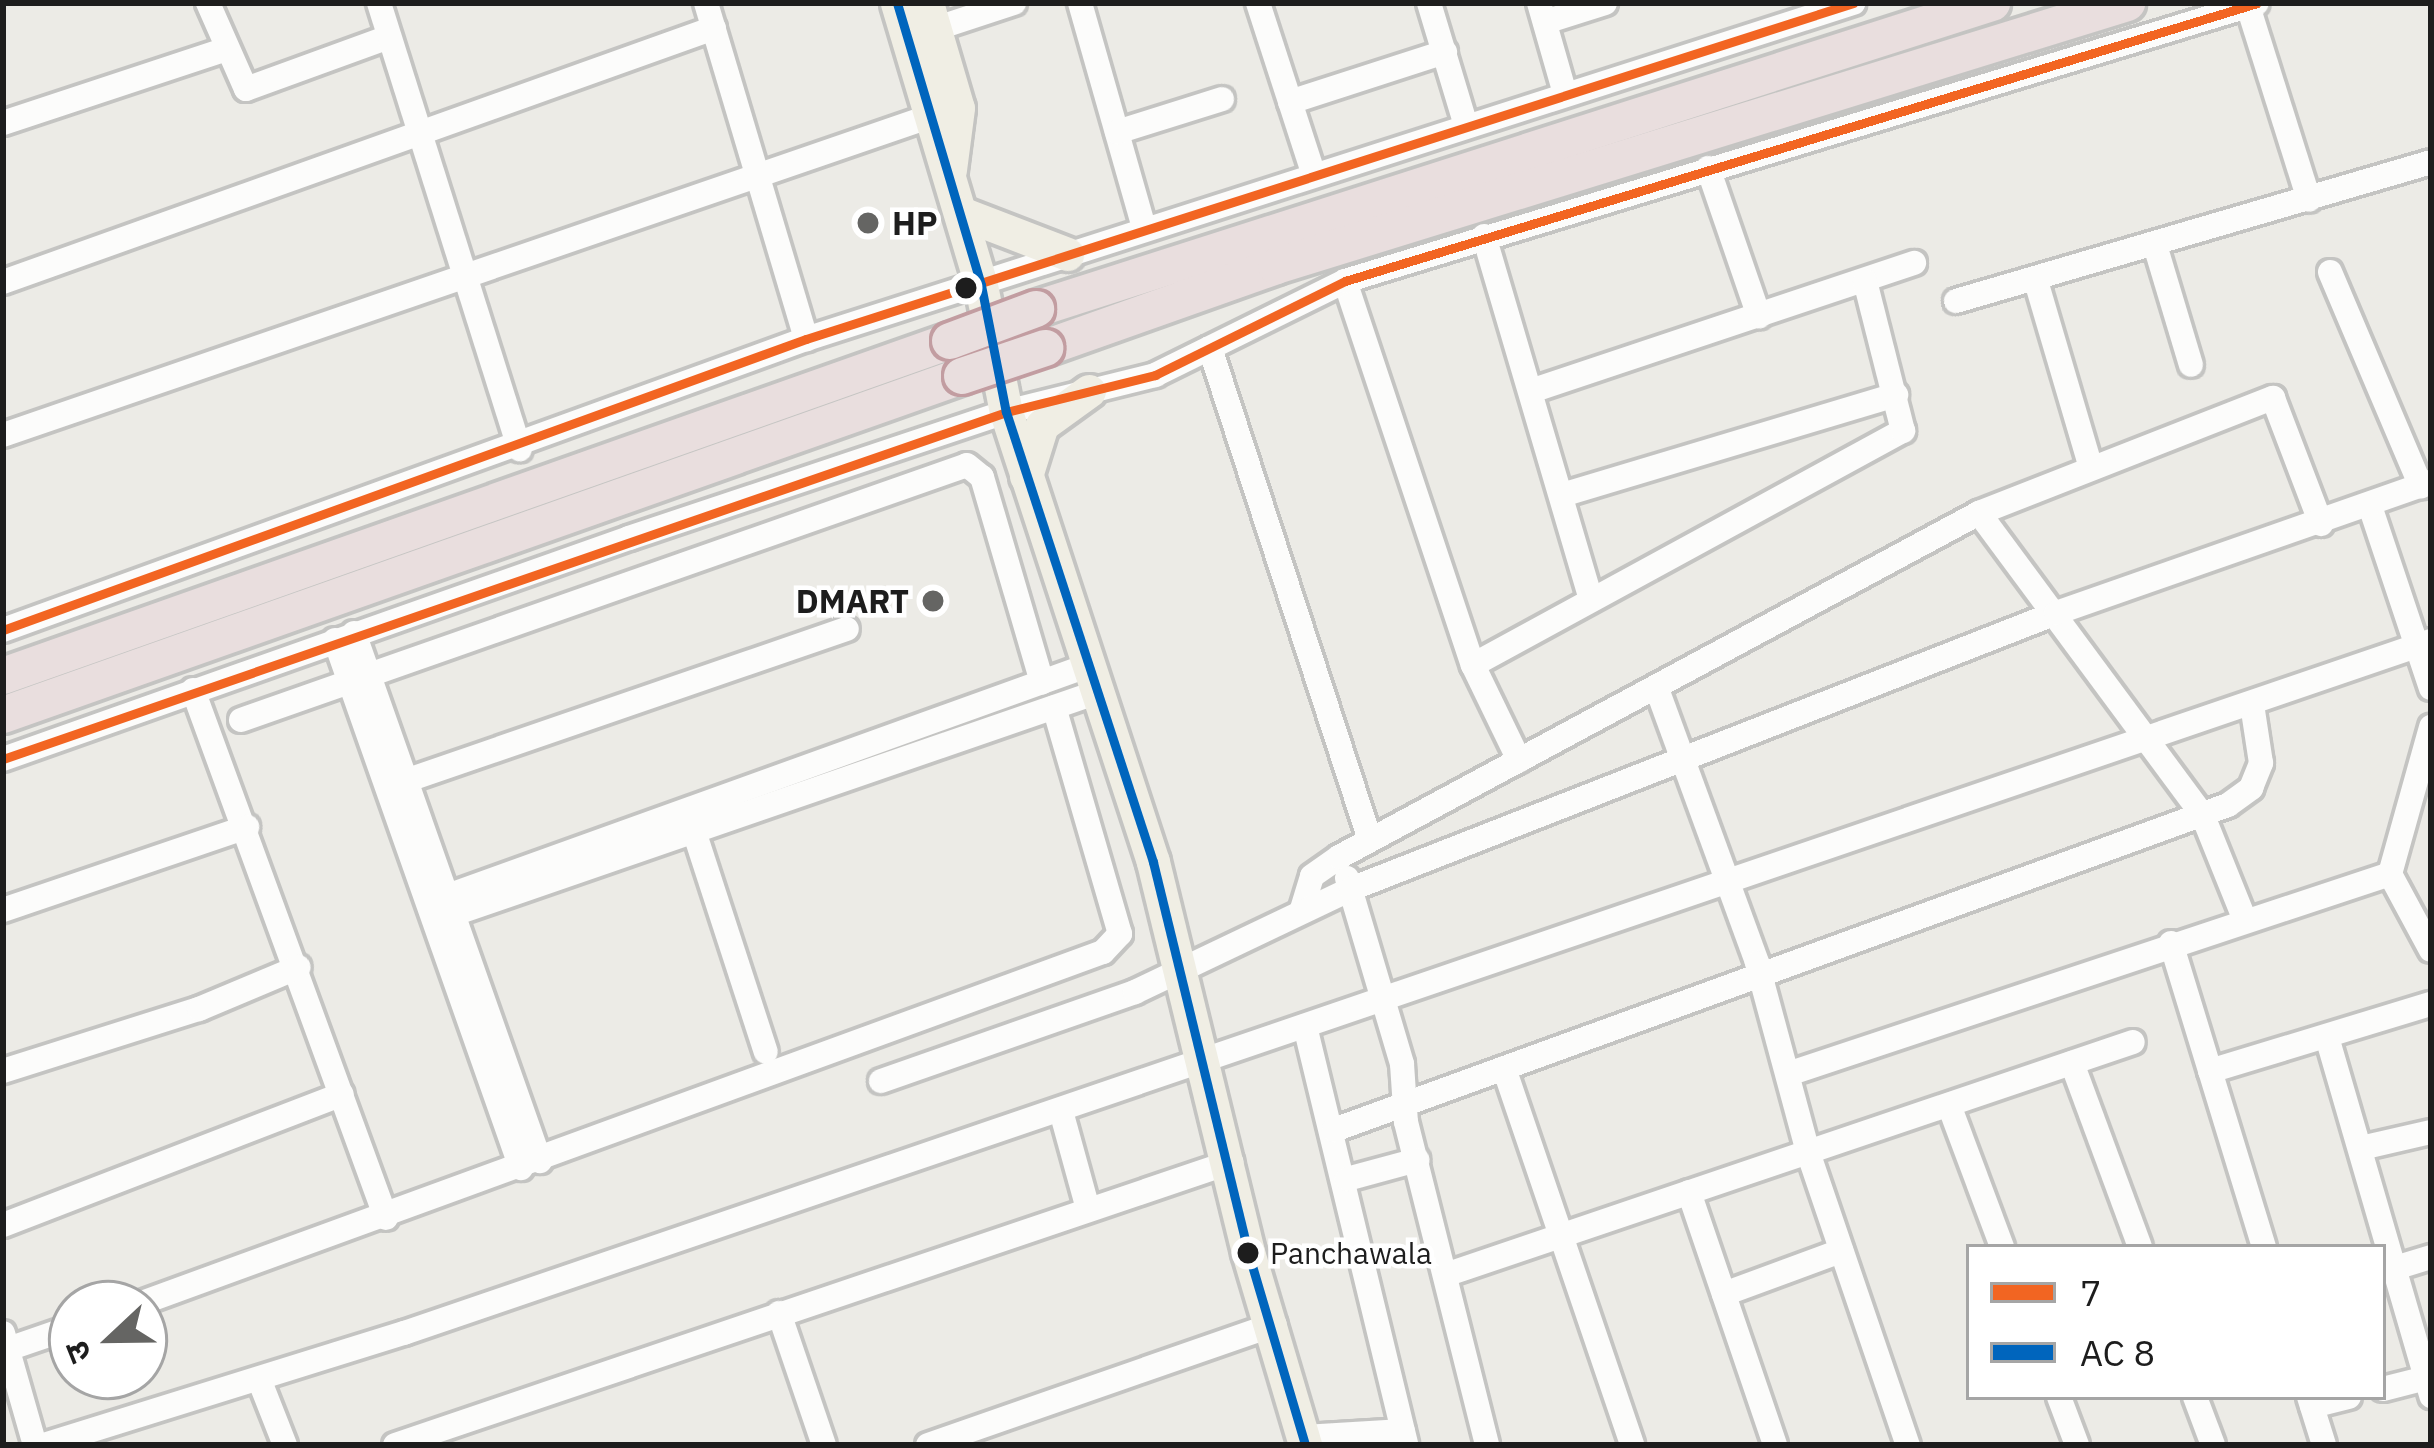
<!DOCTYPE html>
<meta charset="utf-8">
<style>
body{margin:0}
#map{position:relative;width:2434px;height:1448px;overflow:hidden;background:#ecebe6;font-family:"IBM Plex Sans","Noto Sans Devanagari",sans-serif}
div>[style]{position:absolute}
[style*='--x']{left:calc(var(--x)*1px);top:calc(var(--y)*1px);width:calc(var(--w)*1px);rotate:calc(var(--a)*1deg)}
.roads{filter:drop-shadow(3px 0 #c4c4c2) drop-shadow(-3px 0 #c4c4c2) drop-shadow(0 3px #c4c4c2) drop-shadow(0 -3px #c4c4c2)}
.minor>*{height:24px;margin:-12px;padding:0 12px;transform-origin:12px;border-radius:12px;background:#fcfcfb}
.major>*{height:33px;margin:-16.5px;padding:0 16.5px;transform-origin:16.5px;border-radius:16.5px;background:#f0eee4}
.highway>*{height:36px;margin:-18px;padding:0 18px;transform-origin:18px;border-radius:18px;background:#e9dede}
.bridges{filter:drop-shadow(3px 0 #c29da1) drop-shadow(-3px 0 #c29da1) drop-shadow(0 3px #c29da1) drop-shadow(0 -3px #c29da1)}
.highway-bridge>*{height:36px;margin:-18px;padding:0 18px;transform-origin:18px;border-radius:18px;background:#e9dede}
.bus-1>*{height:9px;margin:-4.5px;padding:0 4.5px;transform-origin:4.5px;border-radius:4.5px;background:#f26522}
.bus-2>*{height:9px;margin:-4.5px;padding:0 4.5px;transform-origin:4.5px;border-radius:4.5px;background:#0065bd}
.dots>*{width:33px;height:33px;translate:-50% -50%;box-sizing:border-box;border:6px solid #fff;border-radius:50%}
span{translate:-50% -50%;white-space:nowrap;text-align:center;line-height:1.15;-webkit-text-stroke:9px #fff;paint-order:stroke}
.bus-label{font-size:30px;color:#1d1d1d}
.left{translate:0 -50%;text-align:left}
.poi-label{font-size:33px;color:#1d1d1d;font-weight:700}
.right{translate:-100% -50%;text-align:right}
.frame{position:absolute;inset:0;border:6px solid #1d1d1d;pointer-events:none}
.legend{position:absolute;left:1966px;top:1244px;width:420px;height:156px;box-sizing:border-box;background:#fff;border:3px solid #a5a5a5;margin:0;padding:15px 21px;list-style:none;font-size:36px;color:#1d1d1d}
.legend li{display:flex;align-items:center;gap:24px;height:60px}
.legend b{width:60px;border:3px solid #a5a5a5}
.north{position:absolute;left:48px;top:1280px;width:120px;height:120px;box-sizing:border-box;background:#fff;border:3px solid #a5a5a5;border-radius:50%;rotate:248deg;font-size:33px;font-weight:700;line-height:48px;text-align:center;color:#1d1d1d}
.north::after{content:'';display:block;margin:auto;width:42px;height:54px;background:#656563;clip-path:polygon(50% 0,100% 100%,50% 72%,0 100%)}
</style>
<div id="map">
<div class="roads">
<div class="minor">
<div style="--x:208;--y:3;--w:94;--a:66.2"></div>
<div style="--x:246;--y:89;--w:152;--a:-20"></div>
<div style="--x:379;--y:3;--w:468;--a:72.5"></div>
<div style="--x:706;--y:3;--w:351;--a:73.4"></div>
<div style="--x:1080;--y:3;--w:233;--a:74.1"></div>
<div style="--x:1258;--y:3;--w:178;--a:72"></div>
<div style="--x:1429;--y:3;--w:124;--a:73.2"></div>
<div style="--x:1539;--y:3;--w:91;--a:74"></div>
<div style="--x:2248;--y:6;--w:203;--a:72.5"></div>
<div style="--x:1545;--y:22;--w:63;--a:-17.6"></div>
<div style="--x:919;--y:34;--w:100;--a:-18.1"></div>
<div style="--x:1290;--y:102;--w:163;--a:-17.9"></div>
<div style="--x:3;--y:123;--w:236;--a:-18.3"></div>
<div style="--x:1117;--y:132;--w:110;--a:-17.4"></div>
<div style="--x:1708;--y:168;--w:157;--a:71"></div>
<div style="--x:1484;--y:236;--w:378;--a:73.6"></div>
<div style="--x:2155;--y:245;--w:125;--a:73.3"></div>
<div style="--x:2330;--y:272;--w:233;--a:67"></div>
<div style="--x:1345;--y:281;--w:405;--a:71.6"></div>
<div style="--x:1473;--y:665;--w:106;--a:64.2"></div>
<div style="--x:2036;--y:281;--w:195;--a:73.6"></div>
<div style="--x:3;--y:282;--w:755;--a:-19.66"></div>
<div style="--x:1956;--y:301;--w:495;--a:-16.3"></div>
<div style="--x:1210;--y:348;--w:517;--a:71.99"></div>
<div style="--x:1531;--y:391;--w:404;--a:-18.5"></div>
<div style="--x:3;--y:435;--w:978;--a:-18.97"></div>
<div style="--x:1562;--y:495;--w:349;--a:-16.7"></div>
<div style="--x:2370;--y:506;--w:192;--a:71.5"></div>
<div style="--x:1979;--y:513;--w:377;--a:53.5"></div>
<div style="--x:2203;--y:816;--w:110;--a:68.1"></div>
<div style="--x:3;--y:630;--w:854;--a:-19.92"></div>
<div style="--x:806;--y:339;--w:1100;--a:-17.79"></div>
<div style="--x:354;--y:633;--w:560;--a:70.59"></div>
<div style="--x:335;--y:640;--w:560;--a:70.59"></div>
<div style="--x:1473;--y:665;--w:490;--a:-28.6"></div>
<div style="--x:1903;--y:431;--w:155;--a:-104.2"></div>
<div style="--x:1657;--y:689;--w:292;--a:69.9"></div>
<div style="--x:1757;--y:963;--w:196;--a:74.9"></div>
<div style="--x:1808;--y:1152;--w:310;--a:71.2"></div>
<div style="--x:193;--y:690;--w:562;--a:69.92"></div>
<div style="--x:241;--y:720;--w:769;--a:-19.35"></div>
<div style="--x:967;--y:465;--w:19;--a:39"></div>
<div style="--x:982;--y:477;--w:214;--a:73.7"></div>
<div style="--x:3;--y:759;--w:664;--a:-19.44"></div>
<div style="--x:629;--y:538;--w:397;--a:-18.5"></div>
<div style="--x:1006;--y:412;--w:154;--a:-13.9"></div>
<div style="--x:1155;--y:375;--w:212;--a:-26.3"></div>
<div style="--x:1345;--y:281;--w:953;--a:-16.95"></div>
<div style="--x:408;--y:780;--w:464;--a:-19"></div>
<div style="--x:694;--y:831;--w:232;--a:72"></div>
<div style="--x:2390;--y:874;--w:153;--a:-74.4"></div>
<div style="--x:2390;--y:874;--w:86;--a:61.7"></div>
<div style="--x:1347;--y:878;--w:194;--a:73.5"></div>
<div style="--x:1402;--y:1064;--w:58;--a:86.1"></div>
<div style="--x:1406;--y:1122;--w:333;--a:75.9"></div>
<div style="--x:450;--y:895;--w:674;--a:-19.78"></div>
<div style="--x:1302;--y:909;--w:34;--a:-73"></div>
<div style="--x:1312;--y:876;--w:33;--a:-35"></div>
<div style="--x:1339;--y:857;--w:727;--a:-28.26"></div>
<div style="--x:1979;--y:513;--w:316;--a:-21.4"></div>
<div style="--x:2273;--y:398;--w:135;--a:69.1"></div>
<div style="--x:3;--y:910;--w:258;--a:-18.8"></div>
<div style="--x:457;--y:913;--w:672;--a:-19.03"></div>
<div style="--x:2171;--y:943;--w:318;--a:73"></div>
<div style="--x:1305;--y:1026;--w:431;--a:76.4"></div>
<div style="--x:2327;--y:1037;--w:374;--a:73.8"></div>
<div style="--x:2072;--y:1063;--w:196;--a:69.7"></div>
<div style="--x:1504;--y:1068;--w:398;--a:71.2"></div>
<div style="--x:3;--y:1071;--w:206;--a:-17.6"></div>
<div style="--x:199;--y:1009;--w:108;--a:-22.8"></div>
<div style="--x:2210;--y:1071;--w:231;--a:-16.9"></div>
<div style="--x:1791;--y:1073;--w:631;--a:-18.38"></div>
<div style="--x:881;--y:1081;--w:269;--a:-19.3"></div>
<div style="--x:1135;--y:992;--w:239;--a:-25.5"></div>
<div style="--x:1351;--y:889;--w:757;--a:-21.38"></div>
<div style="--x:2056;--y:613;--w:397;--a:-19.3"></div>
<div style="--x:1949;--y:1105;--w:152;--a:69.5"></div>
<div style="--x:1061;--y:1111;--w:102;--a:74.6"></div>
<div style="--x:1334;--y:1130;--w:951;--a:-19.98"></div>
<div style="--x:2228;--y:805;--w:29;--a:-36"></div>
<div style="--x:2251;--y:788;--w:27;--a:-68"></div>
<div style="--x:2261;--y:763;--w:60;--a:-98.7"></div>
<div style="--x:2361;--y:1148;--w:72;--a:-12.9"></div>
<div style="--x:1347;--y:1179;--w:73;--a:-15.2"></div>
<div style="--x:1689;--y:1192;--w:267;--a:71.2"></div>
<div style="--x:3;--y:1225;--w:363;--a:-21.1"></div>
<div style="--x:2395;--y:1268;--w:38;--a:-17"></div>
<div style="--x:1445;--y:1275;--w:726;--a:-18.71"></div>
<div style="--x:1724;--y:1294;--w:125;--a:-20.2"></div>
<div style="--x:139;--y:1304;--w:1026;--a:-20.06"></div>
<div style="--x:1103;--y:952;--w:25;--a:-47"></div>
<div style="--x:1120;--y:934;--w:236;--a:-106.2"></div>
<div style="--x:779;--y:1313;--w:139;--a:71.2"></div>
<div style="--x:3;--y:1333;--w:116;--a:74.1"></div>
<div style="--x:8;--y:1349;--w:68;--a:-19"></div>
<div style="--x:259;--y:1379;--w:71;--a:68.5"></div>
<div style="--x:2383;--y:1389;--w:44;--a:-14.3"></div>
<div style="--x:2059;--y:1397;--w:51;--a:69.4"></div>
<div style="--x:2195;--y:1397;--w:51;--a:69.4"></div>
<div style="--x:2309;--y:1397;--w:50;--a:72.6"></div>
<div style="--x:2312;--y:1406;--w:38;--a:-14"></div>
<div style="--x:1304;--y:1437;--w:99;--a:-3.5"></div>
<div style="--x:44;--y:1445;--w:377;--a:-17.3"></div>
<div style="--x:404;--y:1333;--w:2142;--a:-18.85"></div>
<div style="--x:395;--y:1445;--w:883;--a:-18.7"></div>
<div style="--x:928;--y:1445;--w:367;--a:-19.2"></div>
</div>
<div class="major">
<div style="--x:897;--y:3;--w:294;--a:73.4"></div>
<div style="--x:981;--y:285;--w:129;--a:78.9"></div>
<div style="--x:1006;--y:412;--w:473;--a:71.9"></div>
<div style="--x:1153;--y:862;--w:401;--a:76.3"></div>
<div style="--x:1248;--y:1252;--w:201;--a:73.5"></div>
<div style="--x:927;--y:3;--w:109;--a:73.6"></div>
<div style="--x:958;--y:108;--w:63;--a:97.4"></div>
<div style="--x:961;--y:213;--w:114;--a:21.1"></div>
<div style="--x:1026;--y:476;--w:53;--a:-72.6"></div>
<div style="--x:1042;--y:425;--w:58;--a:-35.9"></div>
</div>
<div class="highway">
<div style="--x:1036;--y:309;--w:1004;--a:-17.75"></div>
<div style="--x:1045;--y:348;--w:245;--a:-19.5"></div>
<div style="--x:1276;--y:266;--w:891;--a:-17.17"></div>
<div style="--x:3;--y:676;--w:1005;--a:-19.48"></div>
<div style="--x:3;--y:715;--w:1017;--a:-19.47"></div>
</div>
</div>
<div class="bridges">
<div class="highway-bridge">
<div style="--x:950;--y:341;--w:92;--a:-20.4"></div>
<div style="--x:962;--y:376;--w:88;--a:-18.6"></div>
</div>
</div>
<div class="bus-1">
<div style="--x:3;--y:630;--w:854;--a:-19.92"></div>
<div style="--x:806;--y:339;--w:1100;--a:-17.79"></div>
<div style="--x:3;--y:759;--w:1061;--a:-19.08"></div>
<div style="--x:1006;--y:412;--w:154;--a:-13.9"></div>
<div style="--x:1155;--y:375;--w:212;--a:-26.3"></div>
<div style="--x:1345;--y:281;--w:953;--a:-16.95"></div>
</div>
<div class="bus-2">
<div style="--x:897;--y:3;--w:294;--a:73.4"></div>
<div style="--x:981;--y:285;--w:129;--a:78.9"></div>
<div style="--x:1006;--y:412;--w:473;--a:71.9"></div>
<div style="--x:1153;--y:862;--w:401;--a:76.3"></div>
<div style="--x:1248;--y:1252;--w:201;--a:73.5"></div>
</div>
<div class="dots">
<div style="left:868px;top:223px;background:#656563"></div>
<div style="left:966px;top:288px;background:#1d1d1d"></div>
<div style="left:933px;top:601px;background:#656563"></div>
<div style="left:1248px;top:1253px;background:#1d1d1d"></div>
</div>
<div class="bus-label">
<span class="left" style="left:1270px;top:1253px">Panchawala</span>
</div>
<div class="poi-label">
<span class="left" style="left:892px;top:223px">HP</span>
<span class="right" style="left:909px;top:601px">DMART</span>
</div>
<div class="frame"></div>
<ul class="legend">
<li><b style="height:15px;background:#f26522"></b>7</li>
<li><b style="height:15px;background:#0065bd"></b>AC 8</li>
</ul>
<div class="north">उ</div>
</div>
